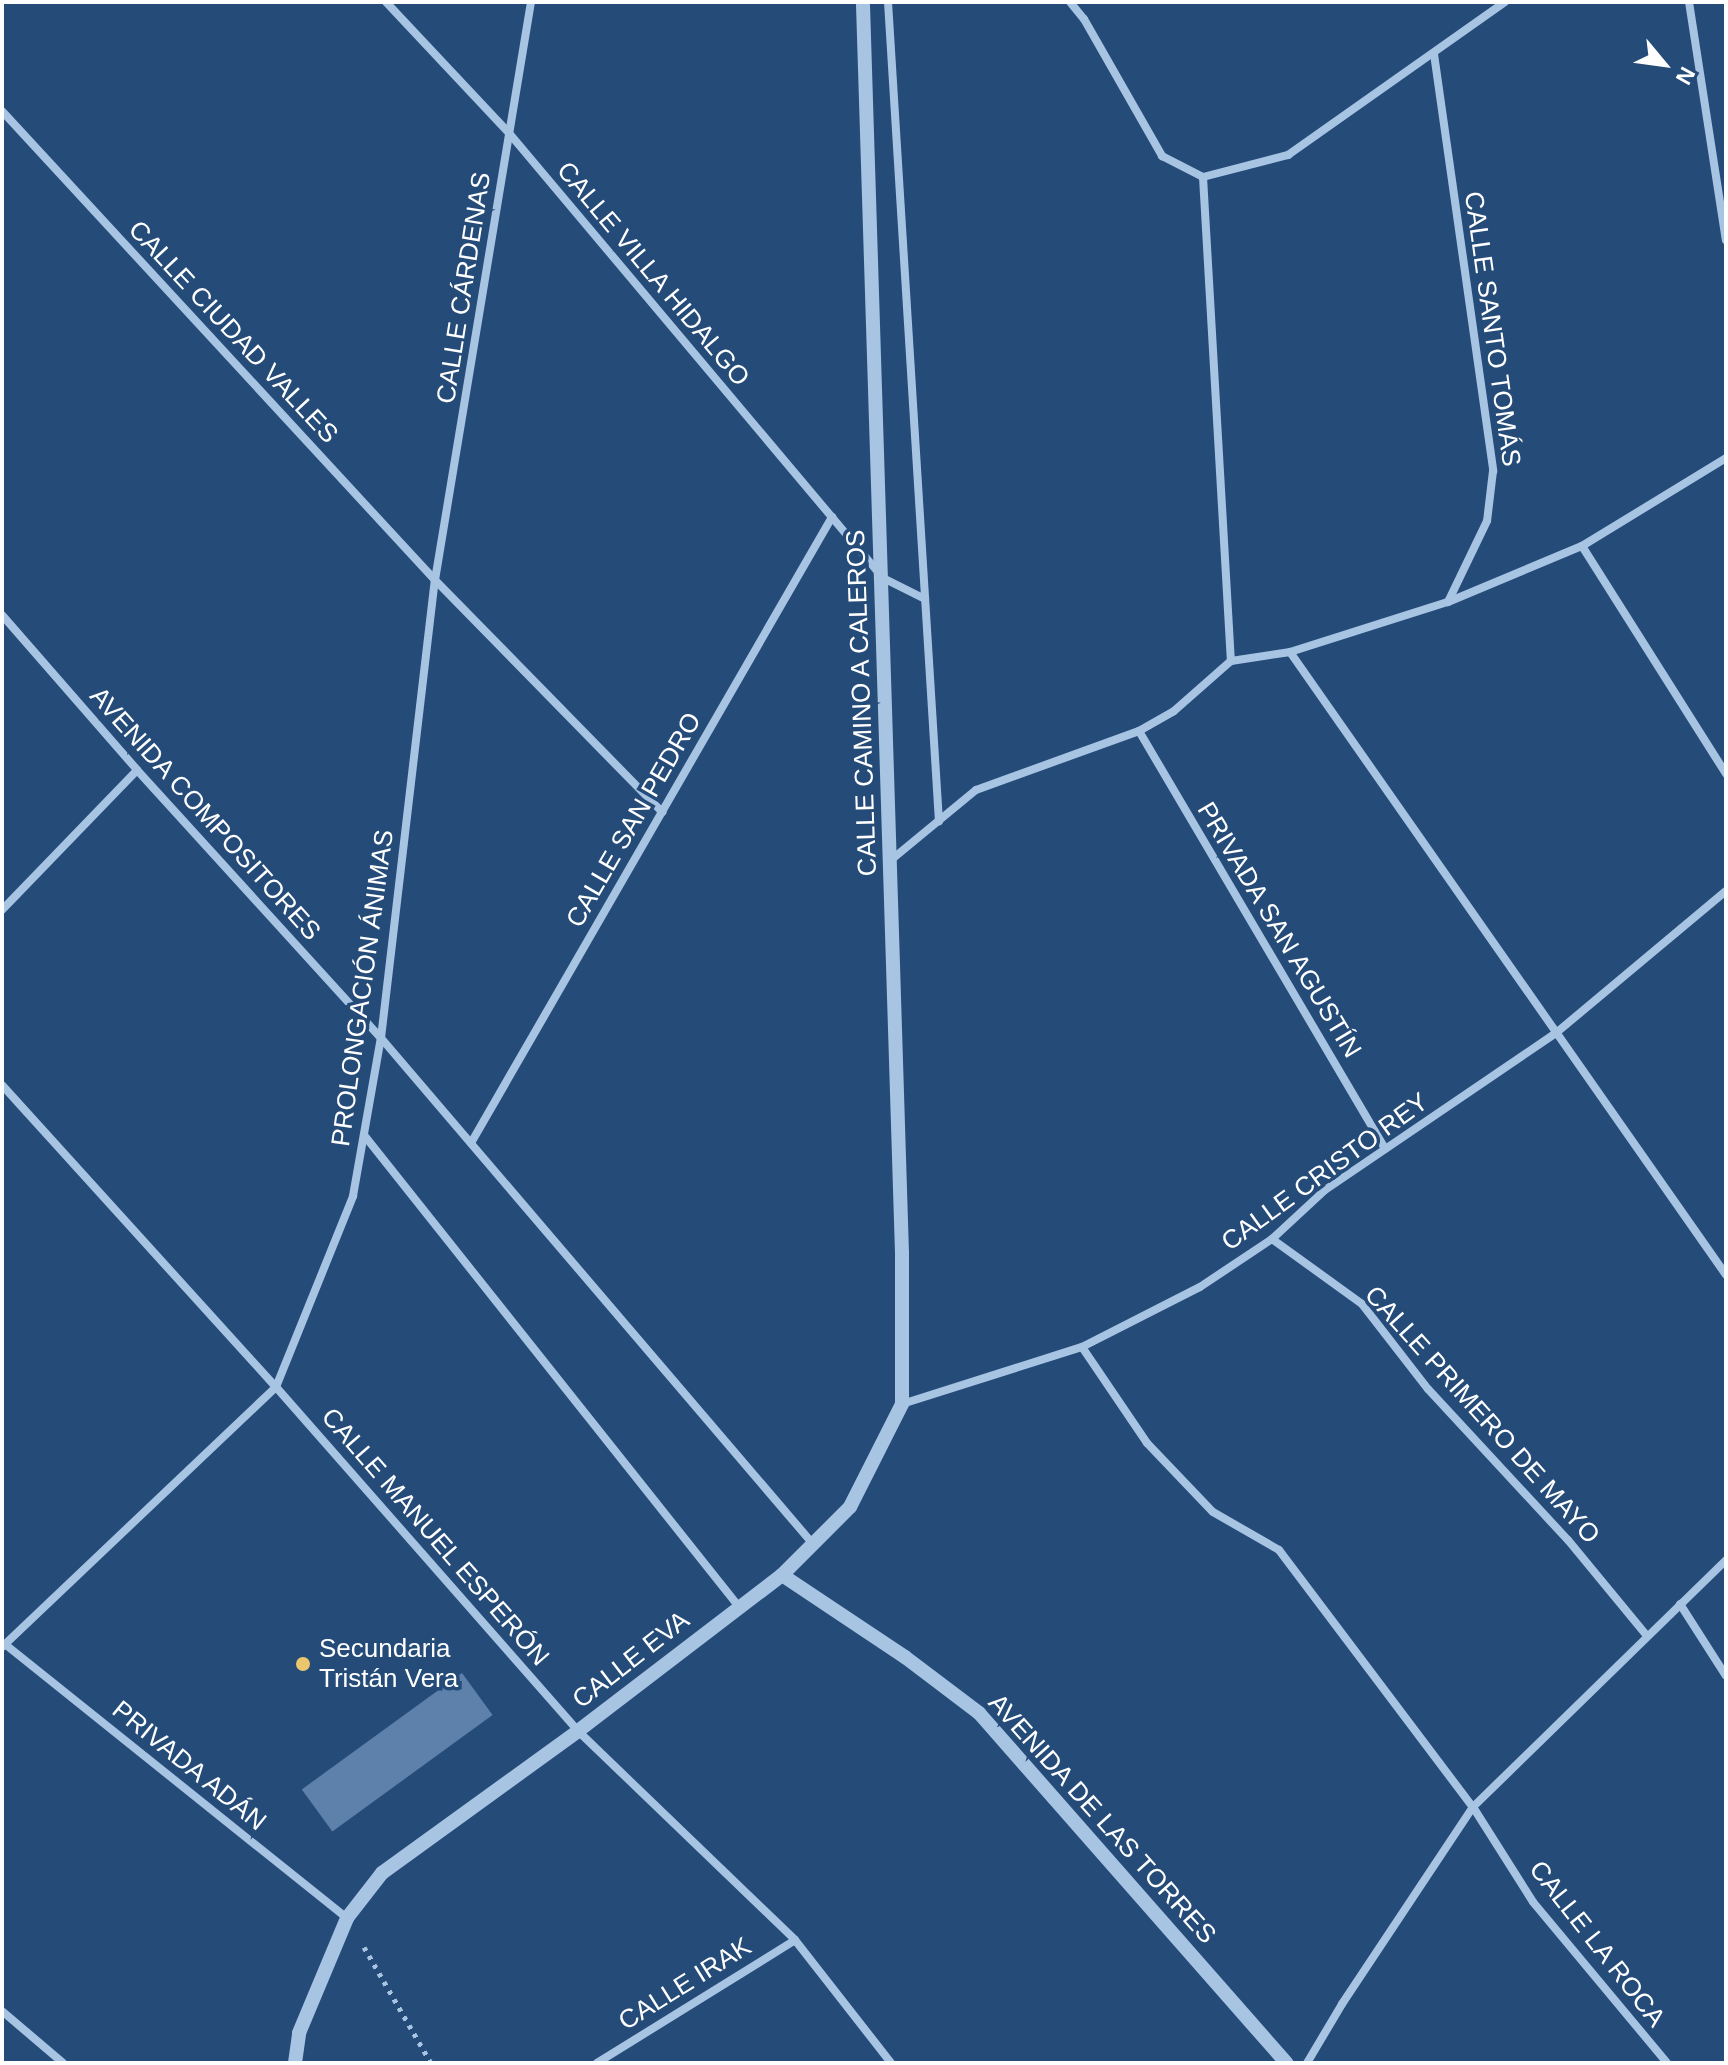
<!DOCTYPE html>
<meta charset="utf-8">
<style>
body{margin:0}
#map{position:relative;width:1728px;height:2065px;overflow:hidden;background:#254b79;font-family:Arial,sans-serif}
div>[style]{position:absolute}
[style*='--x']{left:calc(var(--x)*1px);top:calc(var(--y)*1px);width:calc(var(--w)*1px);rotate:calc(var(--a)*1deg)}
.building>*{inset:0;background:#5e81ab;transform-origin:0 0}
.path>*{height:5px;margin-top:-2.5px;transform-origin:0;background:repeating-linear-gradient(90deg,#a8c4e3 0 4px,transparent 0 10px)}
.minor>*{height:8px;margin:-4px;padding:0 4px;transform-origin:4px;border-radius:4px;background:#a8c4e3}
.tertiary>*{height:14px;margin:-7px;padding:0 7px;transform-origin:7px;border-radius:7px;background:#a8c4e3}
.dots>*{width:22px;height:22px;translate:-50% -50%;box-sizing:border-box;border:4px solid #254b79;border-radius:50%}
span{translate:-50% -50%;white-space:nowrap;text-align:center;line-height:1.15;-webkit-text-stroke:7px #254b79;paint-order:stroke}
.street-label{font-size:26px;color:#fff}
.poi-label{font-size:26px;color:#fff}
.left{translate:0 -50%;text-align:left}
.frame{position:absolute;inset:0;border:4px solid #fff;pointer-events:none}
.north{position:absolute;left:1624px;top:24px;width:80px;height:80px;-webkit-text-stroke:6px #254b79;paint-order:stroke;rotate:119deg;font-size:22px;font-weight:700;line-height:32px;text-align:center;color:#fff}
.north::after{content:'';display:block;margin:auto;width:28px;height:36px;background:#fff;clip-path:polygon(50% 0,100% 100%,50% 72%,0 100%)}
</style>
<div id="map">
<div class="building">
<div style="left:462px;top:1673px;width:52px;height:198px;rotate:54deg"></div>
</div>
<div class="path">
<div style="--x:364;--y:1947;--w:134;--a:60"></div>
</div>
<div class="minor">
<div style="--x:386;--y:2;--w:180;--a:46.8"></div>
<div style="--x:509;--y:133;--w:581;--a:49.95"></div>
<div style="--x:883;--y:578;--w:47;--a:26.6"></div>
<div style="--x:888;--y:2;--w:821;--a:86.44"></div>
<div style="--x:1070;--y:2;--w:22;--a:51"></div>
<div style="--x:1084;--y:19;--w:158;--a:60.3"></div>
<div style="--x:1162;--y:156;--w:46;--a:27.1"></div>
<div style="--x:1689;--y:2;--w:241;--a:81.2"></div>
<div style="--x:1434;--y:54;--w:421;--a:81.9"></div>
<div style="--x:1493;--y:471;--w:50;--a:96.8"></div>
<div style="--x:1487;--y:521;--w:90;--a:115.7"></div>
<div style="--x:2;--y:111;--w:638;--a:47.29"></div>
<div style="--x:435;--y:580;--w:325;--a:45.6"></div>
<div style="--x:1203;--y:177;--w:485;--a:86.7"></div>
<div style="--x:1203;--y:177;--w:88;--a:-14.5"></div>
<div style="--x:1288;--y:155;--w:266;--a:-35.2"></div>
<div style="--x:1582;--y:546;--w:270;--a:57.7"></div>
<div style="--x:2;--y:615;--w:206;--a:48.9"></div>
<div style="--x:137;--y:770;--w:362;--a:47.7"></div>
<div style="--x:381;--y:1038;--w:665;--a:49.51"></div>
<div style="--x:1290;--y:652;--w:760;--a:55.01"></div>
<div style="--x:1139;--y:731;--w:485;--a:59.5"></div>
<div style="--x:891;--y:860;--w:110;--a:-39.5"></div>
<div style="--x:976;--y:790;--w:173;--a:-19.9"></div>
<div style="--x:1139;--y:731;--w:40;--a:-29.7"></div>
<div style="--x:1174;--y:711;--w:76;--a:-41.3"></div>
<div style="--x:1231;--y:661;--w:60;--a:-8.7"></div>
<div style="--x:1290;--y:652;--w:166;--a:-17.6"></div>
<div style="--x:1448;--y:602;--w:145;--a:-22.7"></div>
<div style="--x:1582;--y:546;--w:169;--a:-31.4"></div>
<div style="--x:2;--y:910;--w:194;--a:-46"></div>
<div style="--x:2;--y:1085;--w:408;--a:47.8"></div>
<div style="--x:276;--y:1387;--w:458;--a:48.7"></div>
<div style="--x:578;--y:1731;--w:301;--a:43.9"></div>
<div style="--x:795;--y:1940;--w:156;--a:52"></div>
<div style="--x:364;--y:1135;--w:603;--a:51.53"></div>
<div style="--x:471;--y:1143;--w:723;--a:-60.03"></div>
<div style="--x:1272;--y:1239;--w:111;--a:35.8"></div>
<div style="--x:1362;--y:1304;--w:108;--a:52.2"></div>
<div style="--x:1428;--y:1389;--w:206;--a:47.2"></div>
<div style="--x:1568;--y:1540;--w:124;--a:50.5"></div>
<div style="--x:1082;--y:1347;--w:116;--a:55.9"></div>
<div style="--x:1147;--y:1443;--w:95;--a:46.3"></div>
<div style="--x:1213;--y:1512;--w:76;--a:29.9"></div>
<div style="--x:1279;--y:1550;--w:322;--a:53"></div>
<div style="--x:1473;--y:1807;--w:112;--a:57.7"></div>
<div style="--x:1533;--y:1902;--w:209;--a:50.2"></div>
<div style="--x:902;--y:1404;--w:189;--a:-17.6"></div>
<div style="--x:1082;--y:1347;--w:132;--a:-27"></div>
<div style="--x:1200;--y:1287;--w:87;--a:-33.7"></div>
<div style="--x:1272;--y:1239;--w:72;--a:-42.8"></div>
<div style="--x:1325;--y:1190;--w:279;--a:-34.2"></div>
<div style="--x:1556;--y:1033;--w:222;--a:-39.9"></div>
<div style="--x:1680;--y:1604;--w:85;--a:57.4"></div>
<div style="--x:6;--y:1645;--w:437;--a:38.7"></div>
<div style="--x:2;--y:1647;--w:378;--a:-43.5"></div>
<div style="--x:276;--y:1387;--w:206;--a:-68"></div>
<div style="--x:353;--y:1196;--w:160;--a:-80"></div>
<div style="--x:381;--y:1038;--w:461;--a:-83.3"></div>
<div style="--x:435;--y:580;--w:586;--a:-80.57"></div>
<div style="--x:2;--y:2011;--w:80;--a:40.4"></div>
<div style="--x:597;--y:2063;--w:233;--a:-31.8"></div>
<div style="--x:1307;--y:2063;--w:69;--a:-59.3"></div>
<div style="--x:1342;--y:2004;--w:237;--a:-56.4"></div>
<div style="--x:1473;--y:1807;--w:354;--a:-44.3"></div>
</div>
<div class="tertiary">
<div style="--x:782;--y:1575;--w:148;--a:33.7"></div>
<div style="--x:905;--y:1657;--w:93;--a:37.1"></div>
<div style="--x:979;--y:1713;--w:466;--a:48.7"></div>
<div style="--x:295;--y:2063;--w:30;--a:-82"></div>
<div style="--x:299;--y:2033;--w:125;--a:-67.3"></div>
<div style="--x:347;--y:1918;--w:57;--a:-52.1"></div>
<div style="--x:382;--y:1873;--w:242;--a:-35.9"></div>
<div style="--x:578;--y:1731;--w:257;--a:-37.4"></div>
<div style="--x:782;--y:1575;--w:96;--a:-45"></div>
<div style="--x:850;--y:1507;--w:115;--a:-63.2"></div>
<div style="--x:902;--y:1404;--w:151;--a:-90"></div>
<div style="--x:902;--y:1253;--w:1252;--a:-91.79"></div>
</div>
<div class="dots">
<div style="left:303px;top:1664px;background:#ecc66d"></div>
</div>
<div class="street-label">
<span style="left:653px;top:274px;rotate:50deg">CALLE VILLA HIDALGO</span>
<span style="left:464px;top:288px;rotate:-81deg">CALLE CÁRDENAS</span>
<span style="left:1492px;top:329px;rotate:82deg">CALLE SANTO TOMÁS</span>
<span style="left:233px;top:332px;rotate:47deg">CALLE CIUDAD VALLES</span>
<span style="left:862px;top:703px;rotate:-92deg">CALLE CAMINO A CALEROS</span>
<span style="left:205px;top:814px;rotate:48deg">AVENIDA COMPOSITORES</span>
<span style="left:634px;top:820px;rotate:-60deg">CALLE SAN PEDRO</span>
<span style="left:1279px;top:930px;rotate:59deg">PRIVADA SAN AGUSTÍN</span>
<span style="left:363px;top:988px;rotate:-82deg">PROLONGACIÓN ÁNIMAS</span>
<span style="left:1325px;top:1172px;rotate:-36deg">CALLE CRISTO REY</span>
<span style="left:1482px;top:1415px;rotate:48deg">CALLE PRIMERO DE MAYO</span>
<span style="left:435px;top:1537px;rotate:49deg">CALLE MANUEL ESPERÓN</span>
<span style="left:631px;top:1660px;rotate:-38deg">CALLE EVA</span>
<span style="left:189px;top:1766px;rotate:39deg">PRIVADA ADÁN</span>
<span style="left:1102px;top:1819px;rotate:48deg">AVENIDA DE LAS TORRES</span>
<span style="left:1597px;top:1944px;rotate:52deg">CALLE LA ROCA</span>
<span style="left:685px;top:1984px;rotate:-32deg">CALLE IRAK</span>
</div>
<div class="poi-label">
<span class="left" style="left:319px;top:1664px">Secundaria<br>Tristán Vera</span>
</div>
<div class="frame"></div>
<div class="north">N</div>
</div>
